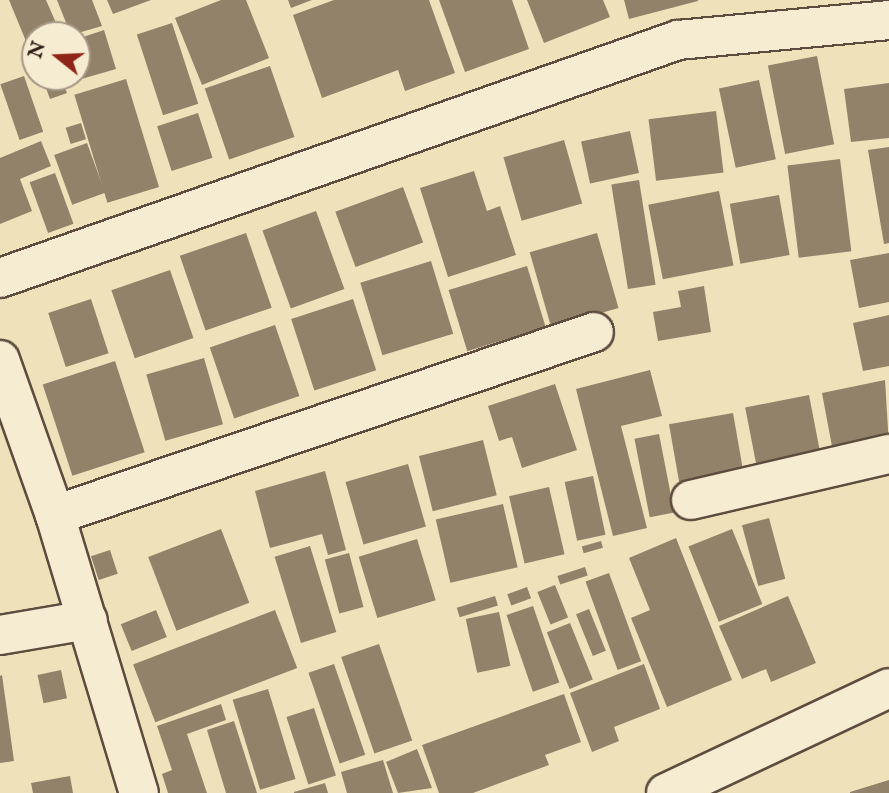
<!DOCTYPE html>
<style>
body{margin:0}
#map{position:relative;width:889px;height:793px;overflow:hidden;background:#efe1ba;font-family:"IM FELL English",serif}
div>[style]{position:absolute}
[style*='--x']{left:calc(var(--x)*1px);top:calc(var(--y)*1px);width:calc(var(--w)*1px);rotate:calc(var(--a)*1deg)}
.building>*{inset:0;background:#92826a;transform-origin:0 0}
.roads{filter:drop-shadow(2px 0 #5e4c3e) drop-shadow(-2px 0 #5e4c3e) drop-shadow(0 2px #5e4c3e) drop-shadow(0 -2px #5e4c3e)}
.minor>*{height:38px;margin:-19px;padding:0 19px;transform-origin:19px;border-radius:19px;background:#f5ecd2}
span{translate:-50% -50%;white-space:nowrap;text-align:center;line-height:1.15;-webkit-text-stroke:5px #f5ecd2;paint-order:stroke}
.north{position:absolute;left:21px;top:21px;width:70px;height:70px;box-sizing:border-box;background:#f5ecd2;border:2px solid #a59886;border-radius:50%;rotate:288deg;font-size:19px;font-weight:700;line-height:28px;text-align:center;color:#2d1b14}
.north::after{content:'';display:block;margin:auto;width:24px;height:32px;background:#8f2418;clip-path:polygon(50% 0,100% 100%,50% 72%,0 100%)}
</style>
<div id="map">
<div class="building">
<div style="clip-path:polygon(9px 0,46px 0,60px 32px,35px 35px,35px 43px,28px 46px)"></div>
<div style="clip-path:polygon(57px 0,92px 0,102px 26px,71px 35px)"></div>
<div style="clip-path:polygon(107px 0,151px 0,113px 14px)"></div>
<div style="clip-path:polygon(221px 0,246px 0,269px 58px,202px 85px,175px 18px)"></div>
<div style="clip-path:polygon(288px 0,312px 0,291px 8px)"></div>
<div style="clip-path:polygon(334px 0,429px 0,455px 73px,405px 91px,398px 70px,322px 98px,293px 15px)"></div>
<div style="clip-path:polygon(439px 0,512px 0,529px 49px,465px 72px)"></div>
<div style="clip-path:polygon(527px 0,603px 0,610px 17px,544px 43px)"></div>
<div style="clip-path:polygon(624px 0,698px 0,698px 1px,629px 19px)"></div>
<div style="left:172px;top:23px;width:85px;height:37px;rotate:72deg"></div>
<div style="clip-path:polygon(104px 30px,116px 69px,71px 82px,69px 77px,77px 77px,77px 39px)"></div>
<div style="left:817px;top:56px;width:90px;height:50px;rotate:79deg"></div>
<div style="left:270px;top:66px;width:75px;height:69px;rotate:71deg"></div>
<div style="left:24px;top:76px;width:59px;height:25px;rotate:71deg"></div>
<div style="clip-path:polygon(42px 77px,61px 77px,67px 93px,50px 99px)"></div>
<div style="left:126px;top:79px;width:113px;height:54px;rotate:73deg"></div>
<div style="left:759px;top:80px;width:81px;height:41px;rotate:78deg"></div>
<div style="clip-path:polygon(889px 83px,889px 138px,851px 142px,844px 89px)"></div>
<div style="left:716px;top:111px;width:62px;height:68px;rotate:83deg"></div>
<div style="left:198px;top:113px;width:47px;height:43px;rotate:72deg"></div>
<div style="left:81px;top:123px;width:17px;height:16px;rotate:73deg"></div>
<div style="left:630px;top:131px;width:43px;height:50px;rotate:78deg"></div>
<div style="left:564px;top:140px;width:66px;height:63px;rotate:74deg"></div>
<div style="clip-path:polygon(41px 141px,51px 166px,20px 179px,32px 211px,0 224px,0 158px)"></div>
<div style="left:87px;top:143px;width:53px;height:35px;rotate:70deg"></div>
<div style="clip-path:polygon(889px 147px,889px 243px,884px 244px,868px 150px)"></div>
<div style="left:840px;top:159px;width:93px;height:53px;rotate:83deg"></div>
<div style="clip-path:polygon(474px 171px,487px 211px,500px 206px,516px 255px,448px 277px,420px 188px)"></div>
<div style="left:55px;top:173px;width:54px;height:27px;rotate:70deg"></div>
<div style="left:639px;top:180px;width:106px;height:28px;rotate:81deg"></div>
<div style="left:403px;top:187px;width:59px;height:72px;rotate:70deg"></div>
<div style="left:719px;top:191px;width:76px;height:72px;rotate:79deg"></div>
<div style="left:779px;top:195px;width:61px;height:50px;rotate:80deg"></div>
<div style="left:316px;top:211px;width:83px;height:57px;rotate:70deg"></div>
<div style="left:246px;top:233px;width:79px;height:70px;rotate:71deg"></div>
<div style="left:597px;top:233px;width:78px;height:70px;rotate:74deg"></div>
<div style="clip-path:polygon(889px 253px,889px 302px,859px 308px,850px 260px)"></div>
<div style="left:431px;top:261px;width:76px;height:74px;rotate:73deg"></div>
<div style="left:527px;top:266px;width:64px;height:82px;rotate:73deg"></div>
<div style="left:170px;top:270px;width:72px;height:62px;rotate:71deg"></div>
<div style="clip-path:polygon(704px 286px,711px 332px,658px 341px,653px 312px,681px 307px,678px 291px)"></div>
<div style="left:91px;top:299px;width:57px;height:45px;rotate:72deg"></div>
<div style="left:353px;top:299px;width:75px;height:65px;rotate:72deg"></div>
<div style="clip-path:polygon(889px 315px,889px 366px,863px 371px,853px 323px)"></div>
<div style="left:275px;top:325px;width:75px;height:69px;rotate:71deg"></div>
<div style="left:204px;top:358px;width:69px;height:60px;rotate:74deg"></div>
<div style="left:115px;top:361px;width:96px;height:76px;rotate:72deg"></div>
<div style="clip-path:polygon(650px 370px,662px 416px,621px 426px,647px 528px,613px 536px,576px 389px)"></div>
<div style="clip-path:polygon(885px 380px,889px 446px,834px 457px,822px 393px)"></div>
<div style="clip-path:polygon(555px 384px,577px 450px,522px 468px,512px 437px,499px 441px,488px 406px)"></div>
<div style="left:809px;top:395px;width:66px;height:65px;rotate:79deg"></div>
<div style="left:733px;top:413px;width:68px;height:65px;rotate:80deg"></div>
<div style="left:659px;top:434px;width:80px;height:25px;rotate:79deg"></div>
<div style="left:483px;top:440px;width:57px;height:66px;rotate:76deg"></div>
<div style="left:408px;top:464px;width:65px;height:65px;rotate:74deg"></div>
<div style="clip-path:polygon(325px 471px,346px 550px,328px 555px,322px 534px,270px 548px,255px 491px)"></div>
<div style="left:593px;top:476px;width:60px;height:29px;rotate:78deg"></div>
<div style="left:549px;top:487px;width:69px;height:41px;rotate:77deg"></div>
<div style="left:503px;top:504px;width:65px;height:69px;rotate:77deg"></div>
<div style="left:769px;top:518px;width:63px;height:28px;rotate:75deg"></div>
<div style="left:221px;top:529px;width:79px;height:78px;rotate:69deg"></div>
<div style="left:732px;top:529px;width:81px;height:47px;rotate:68deg"></div>
<div style="clip-path:polygon(676px 538px,732px 680px,667px 707px,631px 618px,650px 610px,629px 558px)"></div>
<div style="left:417px;top:539px;width:64px;height:61px;rotate:73deg"></div>
<div style="left:601px;top:541px;width:7px;height:20px;rotate:74deg"></div>
<div style="left:310px;top:546px;width:90px;height:37px;rotate:73deg"></div>
<div style="left:110px;top:550px;width:25px;height:20px;rotate:72deg"></div>
<div style="left:349px;top:553px;width:56px;height:25px;rotate:75deg"></div>
<div style="left:585px;top:567px;width:9px;height:29px;rotate:72deg"></div>
<div style="left:609px;top:573px;width:94px;height:25px;rotate:70deg"></div>
<div style="left:555px;top:585px;width:35px;height:19px;rotate:68deg"></div>
<div style="left:527px;top:587px;width:12px;height:21px;rotate:70deg"></div>
<div style="left:495px;top:596px;width:10px;height:40px;rotate:73deg"></div>
<div style="clip-path:polygon(788px 596px,816px 663px,771px 682px,766px 669px,742px 679px,719px 626px)"></div>
<div style="left:533px;top:606px;width:81px;height:28px;rotate:71deg"></div>
<div style="left:589px;top:609px;width:45px;height:14px;rotate:68deg"></div>
<div style="left:156px;top:610px;width:29px;height:38px;rotate:68deg"></div>
<div style="left:275px;top:610px;width:62px;height:152px;rotate:69deg"></div>
<div style="left:499px;top:612px;width:55px;height:34px;rotate:78deg"></div>
<div style="left:570px;top:623px;width:61px;height:25px;rotate:68deg"></div>
<div style="left:379px;top:644px;width:102px;height:40px;rotate:71deg"></div>
<div style="left:334px;top:664px;width:96px;height:27px;rotate:71deg"></div>
<div style="clip-path:polygon(644px 664px,660px 709px,614px 727px,619px 741px,592px 752px,570px 693px)"></div>
<div style="left:61px;top:670px;width:29px;height:24px;rotate:78deg"></div>
<div style="clip-path:polygon(2px 675px,14px 761px,0 763px,0 676px)"></div>
<div style="left:268px;top:689px;width:94px;height:37px;rotate:73deg"></div>
<div style="clip-path:polygon(564px 694px,581px 742px,545px 755px,549px 765px,473px 793px,439px 793px,422px 745px)"></div>
<div style="clip-path:polygon(221px 704px,226px 720px,187px 734px,207px 793px,168px 793px,162px 774px,172px 770px,157px 726px)"></div>
<div style="left:314px;top:708px;width:71px;height:29px;rotate:72deg"></div>
<div style="clip-path:polygon(234px 721px,257px 793px,226px 793px,207px 730px)"></div>
<div style="clip-path:polygon(417px 749px,432px 788px,398px 793px,386px 762px)"></div>
<div style="clip-path:polygon(383px 760px,393px 793px,347px 793px,341px 772px)"></div>
<div style="clip-path:polygon(70px 776px,73px 793px,33px 793px,31px 783px)"></div>
<div style="clip-path:polygon(889px 780px,889px 793px,850px 793px,850px 792px)"></div>
<div style="clip-path:polygon(325px 783px,328px 793px,294px 793px,294px 792px)"></div>
</div>
<div class="roads">
<div class="minor">
<div style="--x:0;--y:278;--w:719;--a:-19.34"></div>
<div style="--x:678;--y:40;--w:212;--a:-5.4"></div>
<div style="--x:0;--y:360;--w:164;--a:70.5"></div>
<div style="--x:55;--y:515;--w:290;--a:73.2"></div>
<div style="--x:691;--y:500;--w:203;--a:-13.1"></div>
<div style="--x:55;--y:515;--w:569;--a:-18.75"></div>
<div style="--x:0;--y:635;--w:89;--a:-9.7"></div>
<div style="--x:666;--y:793;--w:246;--a:-25.2"></div>
</div>
</div>
<div class="north">N</div>
</div>
